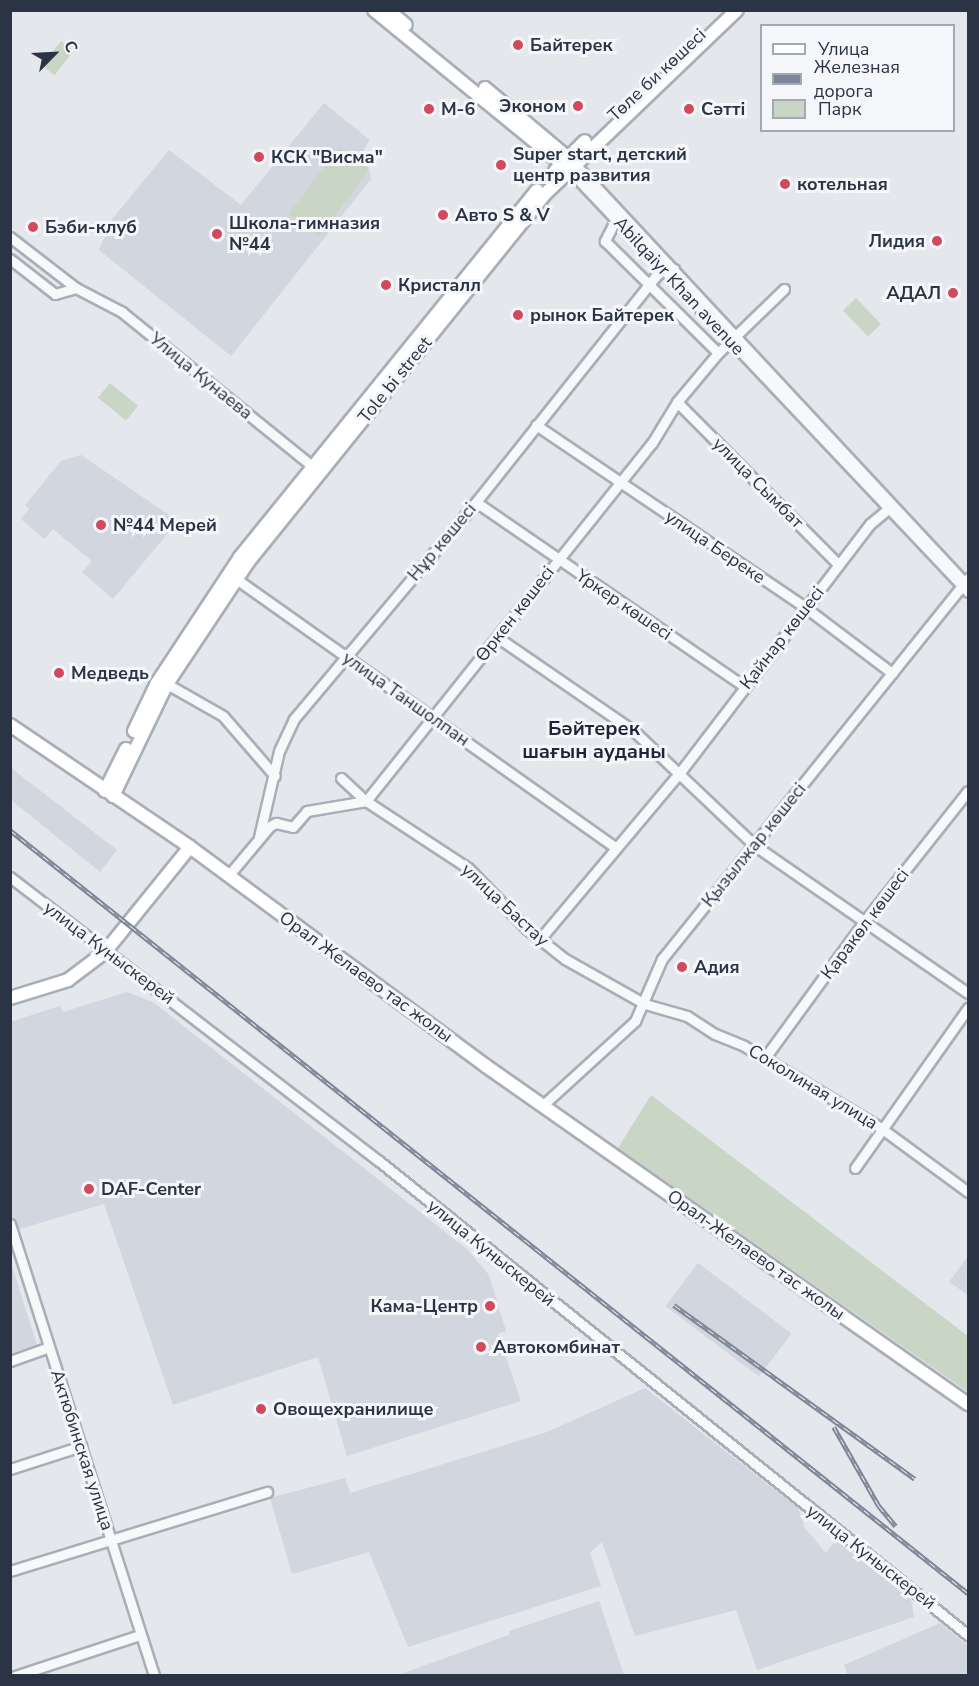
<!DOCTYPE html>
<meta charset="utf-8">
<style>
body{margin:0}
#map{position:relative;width:979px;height:1686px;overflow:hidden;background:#e4e7ec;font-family:"Nunito Sans",sans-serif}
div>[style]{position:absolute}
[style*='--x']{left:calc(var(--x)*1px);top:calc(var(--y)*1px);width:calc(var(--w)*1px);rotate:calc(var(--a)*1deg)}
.built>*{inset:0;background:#d2d6de;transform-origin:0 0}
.green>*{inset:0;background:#c9d6c5;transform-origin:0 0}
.roads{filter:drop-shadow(2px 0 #a9aeb7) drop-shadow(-2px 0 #a9aeb7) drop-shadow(0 2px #a9aeb7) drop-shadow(0 -2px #a9aeb7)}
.minor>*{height:9px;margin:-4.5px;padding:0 4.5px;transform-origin:4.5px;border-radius:4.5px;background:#f7f8fa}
.major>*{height:12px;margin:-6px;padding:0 6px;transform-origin:6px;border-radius:6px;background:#fff}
.rail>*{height:4.5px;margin-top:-2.25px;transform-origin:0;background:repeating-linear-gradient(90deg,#f4f6f9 0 7px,#7d8696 0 14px);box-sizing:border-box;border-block:2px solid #7d8696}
.dots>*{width:16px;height:16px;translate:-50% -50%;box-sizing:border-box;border:3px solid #f4f6f9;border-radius:50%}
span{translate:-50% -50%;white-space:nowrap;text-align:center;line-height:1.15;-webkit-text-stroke:6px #f4f6f9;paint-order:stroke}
.poi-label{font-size:18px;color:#2b3445;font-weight:700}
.left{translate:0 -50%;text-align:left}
.right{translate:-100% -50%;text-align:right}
.street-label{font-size:18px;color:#2b3445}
.neighbourhood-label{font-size:20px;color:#1d2536;font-weight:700}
.frame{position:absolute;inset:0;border:12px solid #2b3445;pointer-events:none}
.legend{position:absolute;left:760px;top:24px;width:195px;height:108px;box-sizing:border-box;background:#f4f6f9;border:2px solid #a4a8b1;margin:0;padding:8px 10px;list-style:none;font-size:18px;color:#2b3445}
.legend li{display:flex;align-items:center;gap:12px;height:30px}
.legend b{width:30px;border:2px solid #a4a8b1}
.north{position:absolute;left:24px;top:24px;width:60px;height:60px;-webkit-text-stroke:4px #f4f6f9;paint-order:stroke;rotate:66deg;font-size:16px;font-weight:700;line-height:24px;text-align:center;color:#2b3445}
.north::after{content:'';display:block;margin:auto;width:21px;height:27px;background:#2b3445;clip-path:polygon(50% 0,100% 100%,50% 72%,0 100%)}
</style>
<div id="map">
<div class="built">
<div style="clip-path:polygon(324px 103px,370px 140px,364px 149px,371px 179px,231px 356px,99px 250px,113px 218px,169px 150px,241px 205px)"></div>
<div style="clip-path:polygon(81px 455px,178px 521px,113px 599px,82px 572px,92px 561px,53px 529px,44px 539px,21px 519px,29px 509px,25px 505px,61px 461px)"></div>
<div style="clip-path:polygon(11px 768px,117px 850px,100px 872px,11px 800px)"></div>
<div style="clip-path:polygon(127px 992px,153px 1002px,468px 1250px,489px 1275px,506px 1331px,498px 1334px,521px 1401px,347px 1456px,318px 1357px,173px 1405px,104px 1204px,16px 1230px,10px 1212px,10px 1022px,60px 1006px,63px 1012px)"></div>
<div style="clip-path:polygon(968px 1256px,968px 1295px,949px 1282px)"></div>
<div style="clip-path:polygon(10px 1260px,37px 1345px,11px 1353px,10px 1353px)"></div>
<div style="left:698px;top:1263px;width:117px;height:54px;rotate:37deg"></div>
<div style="clip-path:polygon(645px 1388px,798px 1508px,805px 1528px,826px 1553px,837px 1539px,911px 1599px,914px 1617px,757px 1670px,736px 1610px,635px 1636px,602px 1542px,590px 1553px,601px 1586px,408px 1647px,369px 1552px,292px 1574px,270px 1498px,345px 1478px,350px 1493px,547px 1432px)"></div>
<div style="clip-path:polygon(599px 1601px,624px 1675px,398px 1675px,509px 1635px,509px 1631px)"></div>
<div style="clip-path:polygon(940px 1623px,968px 1646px,968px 1675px,848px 1675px,844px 1665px)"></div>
</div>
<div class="green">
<div style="left:61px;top:41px;width:16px;height:31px;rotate:38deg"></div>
<div style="left:339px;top:147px;width:38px;height:84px;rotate:37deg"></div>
<div style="left:856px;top:298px;width:36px;height:18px;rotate:46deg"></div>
<div style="left:110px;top:383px;width:36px;height:19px;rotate:39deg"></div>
<div style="clip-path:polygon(651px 1095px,968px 1336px,968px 1392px,618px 1148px)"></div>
</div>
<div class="roads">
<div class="minor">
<div style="--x:574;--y:163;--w:577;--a:47.04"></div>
<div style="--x:568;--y:169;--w:582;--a:46.6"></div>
<div style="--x:616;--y:219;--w:25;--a:117"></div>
<div style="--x:605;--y:241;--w:159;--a:44.7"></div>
<div style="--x:10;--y:237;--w:83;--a:37.7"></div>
<div style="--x:76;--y:288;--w:52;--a:27.6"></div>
<div style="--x:122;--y:312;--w:252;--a:39"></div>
<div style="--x:10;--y:259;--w:57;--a:37.9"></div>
<div style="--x:55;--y:294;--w:22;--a:-16"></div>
<div style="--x:677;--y:402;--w:228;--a:45.2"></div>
<div style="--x:536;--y:425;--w:326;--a:34.1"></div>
<div style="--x:806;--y:608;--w:108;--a:37.1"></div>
<div style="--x:476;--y:502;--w:325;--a:34.5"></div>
<div style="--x:232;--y:576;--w:469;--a:35.3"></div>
<div style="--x:497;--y:637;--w:166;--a:34.5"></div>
<div style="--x:634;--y:731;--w:166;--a:43.5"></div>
<div style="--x:754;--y:845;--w:260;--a:34.7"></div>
<div style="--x:167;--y:684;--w:64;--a:29.7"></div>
<div style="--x:223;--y:716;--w:79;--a:49.1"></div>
<div style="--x:341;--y:778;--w:34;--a:43"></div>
<div style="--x:366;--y:801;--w:122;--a:33.3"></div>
<div style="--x:468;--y:868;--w:85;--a:46"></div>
<div style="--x:527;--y:929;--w:48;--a:38.3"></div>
<div style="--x:565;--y:959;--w:92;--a:29.4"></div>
<div style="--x:645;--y:1004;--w:44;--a:15.9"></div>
<div style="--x:687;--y:1016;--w:33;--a:33"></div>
<div style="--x:715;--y:1034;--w:31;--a:22"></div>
<div style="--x:744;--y:1046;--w:160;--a:30.9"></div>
<div style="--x:881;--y:1128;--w:108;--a:36.3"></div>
<div style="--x:259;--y:837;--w:88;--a:-76.9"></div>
<div style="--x:279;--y:751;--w:35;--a:-65"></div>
<div style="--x:294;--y:719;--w:283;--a:-50"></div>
<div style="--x:476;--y:502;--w:288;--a:-51.5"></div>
<div style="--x:655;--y:277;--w:11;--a:-45"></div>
<div style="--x:663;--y:269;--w:11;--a:0"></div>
<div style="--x:228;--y:876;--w:65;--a:-50"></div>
<div style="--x:270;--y:826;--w:7;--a:-27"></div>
<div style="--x:276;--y:823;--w:17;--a:13"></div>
<div style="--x:293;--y:827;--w:21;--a:-49"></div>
<div style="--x:307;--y:811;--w:60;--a:-9.6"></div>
<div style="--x:366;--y:801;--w:458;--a:-51.4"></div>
<div style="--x:652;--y:443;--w:48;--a:-58.6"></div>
<div style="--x:677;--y:402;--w:64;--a:-50.1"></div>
<div style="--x:718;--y:353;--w:92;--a:-44.1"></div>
<div style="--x:10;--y:877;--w:466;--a:37.6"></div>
<div style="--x:379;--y:1161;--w:756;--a:38.83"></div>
<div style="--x:540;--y:939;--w:219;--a:-50"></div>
<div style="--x:681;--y:771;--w:311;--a:-52.6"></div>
<div style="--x:870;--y:524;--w:23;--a:-40"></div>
<div style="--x:764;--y:1059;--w:170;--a:-53.9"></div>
<div style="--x:864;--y:922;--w:167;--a:-51.6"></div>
<div style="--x:543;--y:1105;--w:125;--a:-42.4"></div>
<div style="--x:635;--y:1021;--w:68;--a:-66.5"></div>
<div style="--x:662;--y:959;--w:489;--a:-51.2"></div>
<div style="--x:855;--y:1168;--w:196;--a:-54.8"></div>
<div style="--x:10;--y:1224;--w:474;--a:72.3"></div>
<div style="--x:10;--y:1361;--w:41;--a:-19.7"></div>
<div style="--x:10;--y:1469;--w:75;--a:-17.9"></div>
<div style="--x:10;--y:1571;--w:269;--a:-17.1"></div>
<div style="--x:15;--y:1676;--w:132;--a:-18.2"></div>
</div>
<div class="major">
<div style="--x:374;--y:10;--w:248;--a:39.3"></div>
<div style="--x:388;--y:10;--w:23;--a:40"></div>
<div style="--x:485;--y:88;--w:115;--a:40.1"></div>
<div style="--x:555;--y:171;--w:42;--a:-45"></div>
<div style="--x:10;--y:725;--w:217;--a:34.1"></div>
<div style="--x:190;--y:847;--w:368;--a:36.5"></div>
<div style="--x:486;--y:1066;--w:589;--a:35.04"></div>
<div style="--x:134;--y:731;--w:53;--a:-64.4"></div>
<div style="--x:157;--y:683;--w:151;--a:-56.6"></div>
<div style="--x:240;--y:557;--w:472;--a:-51"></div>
<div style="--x:105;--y:791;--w:47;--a:-63.4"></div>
<div style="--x:113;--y:796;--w:124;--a:-64.3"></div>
<div style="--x:167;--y:684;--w:146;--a:-56.4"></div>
<div style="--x:248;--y:562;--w:471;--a:-51.1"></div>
<div style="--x:544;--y:195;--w:267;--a:-43.8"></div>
<div style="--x:10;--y:998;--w:61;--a:-17.2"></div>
<div style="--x:68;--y:980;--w:46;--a:-37.1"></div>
<div style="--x:105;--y:952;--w:135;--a:-51"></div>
</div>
</div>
<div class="rail">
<div style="--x:10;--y:830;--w:1225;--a:38.54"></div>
<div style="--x:674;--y:1305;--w:297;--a:35.8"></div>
<div style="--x:834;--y:1427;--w:91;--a:60.3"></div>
<div style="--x:879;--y:1506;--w:26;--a:50"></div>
</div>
<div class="dots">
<div style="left:518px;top:45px;background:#d1495b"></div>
<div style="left:578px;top:106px;background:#d1495b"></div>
<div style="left:429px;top:109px;background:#d1495b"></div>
<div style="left:689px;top:109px;background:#d1495b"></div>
<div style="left:259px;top:157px;background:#d1495b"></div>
<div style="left:501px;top:165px;background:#d1495b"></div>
<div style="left:785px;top:184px;background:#d1495b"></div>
<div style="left:443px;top:215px;background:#d1495b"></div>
<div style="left:33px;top:227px;background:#d1495b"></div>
<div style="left:217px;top:234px;background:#d1495b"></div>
<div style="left:937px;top:241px;background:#d1495b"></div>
<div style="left:386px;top:285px;background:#d1495b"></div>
<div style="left:953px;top:293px;background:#d1495b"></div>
<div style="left:518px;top:315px;background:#d1495b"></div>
<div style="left:101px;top:525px;background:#d1495b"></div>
<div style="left:59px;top:673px;background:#d1495b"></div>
<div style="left:682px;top:967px;background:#d1495b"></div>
<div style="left:89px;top:1189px;background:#d1495b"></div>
<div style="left:490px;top:1306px;background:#d1495b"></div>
<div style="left:481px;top:1347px;background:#d1495b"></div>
<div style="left:261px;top:1409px;background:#d1495b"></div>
</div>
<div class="poi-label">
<span class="left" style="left:530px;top:45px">Байтерек</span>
<span class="right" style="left:566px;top:106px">Эконом</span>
<span class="left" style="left:441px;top:109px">M-6</span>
<span class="left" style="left:701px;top:109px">Cәтті</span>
<span class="left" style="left:513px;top:165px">Super start, детский<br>центр развития</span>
<span class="left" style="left:271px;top:157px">КСК "Висма"</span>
<span class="left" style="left:797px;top:184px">котельная</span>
<span class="left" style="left:455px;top:215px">Авто S &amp; V</span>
<span class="left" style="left:229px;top:234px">Школа-гимназия<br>№44</span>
<span class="left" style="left:45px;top:227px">Бэби-клуб</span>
<span class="right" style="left:925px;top:241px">Лидия</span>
<span class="left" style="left:398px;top:285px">Кристалл</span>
<span class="right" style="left:941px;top:293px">АДАЛ</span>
<span class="left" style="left:530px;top:315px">рынок Байтерек</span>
<span class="left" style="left:113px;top:525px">№44 Мерей</span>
<span class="left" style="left:71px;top:673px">Медведь</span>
<span class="left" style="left:694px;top:967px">Адия</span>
<span class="left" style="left:101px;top:1189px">DAF-Center</span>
<span class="right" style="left:478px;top:1306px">Кама-Центр</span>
<span class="left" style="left:493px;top:1347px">Автокомбинат</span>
<span class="left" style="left:273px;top:1409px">Овощехранилище</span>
</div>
<div class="street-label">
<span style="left:657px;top:75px;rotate:-43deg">Төле би көшесі</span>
<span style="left:679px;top:286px;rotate:47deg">Abilqaiyr Khan avenue</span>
<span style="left:201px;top:376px;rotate:39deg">Улица Кунаева</span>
<span style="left:395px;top:380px;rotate:-51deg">Tole bi street</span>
<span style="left:758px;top:483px;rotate:45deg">улица Сымбат</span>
<span style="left:442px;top:542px;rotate:-50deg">Нұр көшесі</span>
<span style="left:715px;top:547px;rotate:34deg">улица Береке</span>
<span style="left:624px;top:605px;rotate:34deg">Үркер көшесі</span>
<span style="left:515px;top:614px;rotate:-52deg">Өркен көшесі</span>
<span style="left:782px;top:638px;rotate:-52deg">Қайнар көшесі</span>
<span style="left:406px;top:699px;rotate:35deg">улица Таншолпан</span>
<span style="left:754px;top:845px;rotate:-51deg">Қызылжар көшесі</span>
<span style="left:505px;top:905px;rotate:43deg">улица Бастау</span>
<span style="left:865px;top:924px;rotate:-53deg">Қаракөл көшесі</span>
<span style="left:109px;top:953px;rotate:37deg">улица Куныскерей</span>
<span style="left:366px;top:977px;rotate:36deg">Орал Желаево тас жолы</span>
<span style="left:813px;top:1087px;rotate:31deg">Соколиная улица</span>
<span style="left:491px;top:1253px;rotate:39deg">улица Куныскерей</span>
<span style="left:756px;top:1255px;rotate:35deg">Орал-Желаево тас жолы</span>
<span style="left:82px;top:1450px;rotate:72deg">Актюбинская улица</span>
<span style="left:871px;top:1557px;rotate:38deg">улица Куныскерей</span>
</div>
<div class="neighbourhood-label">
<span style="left:594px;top:740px">Бәйтерек<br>шағын ауданы</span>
</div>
<div class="frame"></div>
<ul class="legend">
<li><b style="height:8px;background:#fff"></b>Улица</li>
<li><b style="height:8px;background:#7d8696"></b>Железная дорога</li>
<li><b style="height:16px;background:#c9d6c5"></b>Парк</li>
</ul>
<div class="north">С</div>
</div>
